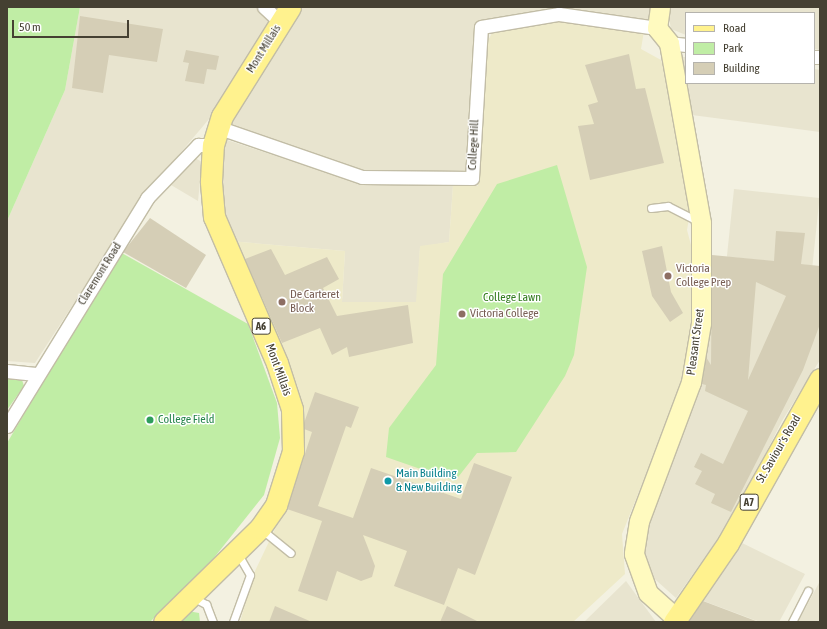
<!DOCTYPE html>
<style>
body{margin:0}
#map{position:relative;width:827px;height:629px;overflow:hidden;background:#f3f1e1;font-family:"Asap Condensed",sans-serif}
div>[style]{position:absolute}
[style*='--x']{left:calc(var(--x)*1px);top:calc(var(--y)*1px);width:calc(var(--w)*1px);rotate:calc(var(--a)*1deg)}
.residential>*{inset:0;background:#e8e4cf;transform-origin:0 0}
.education>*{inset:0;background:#eeeac9}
.green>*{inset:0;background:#c0eda5}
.building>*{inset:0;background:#d5ceb6}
.roads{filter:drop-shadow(1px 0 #c2bda6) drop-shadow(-1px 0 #c2bda6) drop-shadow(0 1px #c2bda6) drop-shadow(0 -1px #c2bda6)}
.lane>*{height:7px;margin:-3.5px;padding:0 3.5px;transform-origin:3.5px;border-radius:3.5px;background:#fff}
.street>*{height:13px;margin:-6.5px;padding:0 6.5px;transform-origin:6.5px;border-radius:6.5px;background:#fff}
.secondary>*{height:19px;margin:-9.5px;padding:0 9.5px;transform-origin:9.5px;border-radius:9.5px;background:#fffabf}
.primary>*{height:21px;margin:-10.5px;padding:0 10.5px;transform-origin:10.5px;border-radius:10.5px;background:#fff28e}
.dots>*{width:11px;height:11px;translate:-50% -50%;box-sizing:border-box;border:2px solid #fff;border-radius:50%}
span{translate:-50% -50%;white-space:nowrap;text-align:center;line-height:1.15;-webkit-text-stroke:3px #fff;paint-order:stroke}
.shield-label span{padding:1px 3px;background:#fff;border:1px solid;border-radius:3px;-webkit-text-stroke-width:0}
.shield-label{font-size:11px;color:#454032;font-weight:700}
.street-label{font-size:12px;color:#454032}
.education-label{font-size:12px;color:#785e54}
.left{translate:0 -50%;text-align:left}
.park-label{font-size:12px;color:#337c1f}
.leisure-label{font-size:12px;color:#27864d}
.culture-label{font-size:12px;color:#0d838f}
.frame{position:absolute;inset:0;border:8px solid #454032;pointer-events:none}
.legend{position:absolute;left:685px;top:12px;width:130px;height:72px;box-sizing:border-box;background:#fff;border:1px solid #b5b3ad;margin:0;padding:5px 7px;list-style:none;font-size:12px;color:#454032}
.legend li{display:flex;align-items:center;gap:8px;height:20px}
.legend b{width:20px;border:1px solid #b5b3ad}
.scale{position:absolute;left:12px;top:20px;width:117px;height:18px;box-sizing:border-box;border:2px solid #454032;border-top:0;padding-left:5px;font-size:12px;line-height:14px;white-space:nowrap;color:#454032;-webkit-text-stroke:3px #fff;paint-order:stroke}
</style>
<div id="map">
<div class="residential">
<div style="clip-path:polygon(80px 7px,258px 7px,272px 24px,215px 112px,143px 197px,35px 363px,7px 361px,7px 221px,65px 90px)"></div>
<div style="clip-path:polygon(290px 7px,660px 7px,657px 28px,481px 27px,472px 178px,362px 177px,217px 127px)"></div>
<div style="clip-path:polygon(667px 7px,820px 7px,820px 50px,814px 49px,814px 13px,686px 13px,686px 35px,671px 29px)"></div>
<div style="clip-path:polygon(682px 57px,686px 57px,686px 83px,814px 83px,814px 69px,820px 70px,820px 132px,692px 115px,681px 75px)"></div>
<div style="clip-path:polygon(227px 140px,355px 182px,453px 185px,449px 242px,420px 247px,417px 302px,342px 302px,345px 251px,229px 241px,220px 176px,221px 154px)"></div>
<div style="clip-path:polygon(195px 158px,202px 162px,198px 201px,171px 185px)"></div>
<div style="left:734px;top:189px;width:86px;height:68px;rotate:6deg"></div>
<div style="clip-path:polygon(707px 259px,820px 311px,820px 360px,782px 421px,734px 516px,676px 598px,648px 573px,642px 534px)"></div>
<div style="clip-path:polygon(738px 541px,805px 574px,779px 622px,760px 622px,701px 600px)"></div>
<div style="clip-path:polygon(626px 581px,656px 622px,584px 622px)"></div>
<div style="clip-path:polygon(820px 581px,820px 622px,798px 622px)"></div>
</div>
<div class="education">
<div style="clip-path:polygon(559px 16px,644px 31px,641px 49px,661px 60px,667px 77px,691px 207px,687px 230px,695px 260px,696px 314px,687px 372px,622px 534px,625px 574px,573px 622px,240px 622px,255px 571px,285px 508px,303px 459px,302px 428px,298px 387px,229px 241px,345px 251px,342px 302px,416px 302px,420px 246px,449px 242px,453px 185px,478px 186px,484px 48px,492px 33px)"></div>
</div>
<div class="green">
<div style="clip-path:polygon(7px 7px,80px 7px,65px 90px,7px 221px)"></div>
<div style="clip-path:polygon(557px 165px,587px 267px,574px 355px,565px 376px,516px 452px,477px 453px,455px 481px,386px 457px,389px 428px,436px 365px,443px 274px,497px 184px)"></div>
<div style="clip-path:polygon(120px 252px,248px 324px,277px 403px,280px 438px,264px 495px,213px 559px,150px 622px,7px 622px,7px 443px)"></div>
<div style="clip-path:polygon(7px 376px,21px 377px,24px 386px,7px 410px)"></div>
<div style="clip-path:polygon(188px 611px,199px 613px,200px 622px,176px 622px)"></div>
</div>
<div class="building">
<div style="clip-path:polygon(80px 16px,163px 29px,157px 62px,109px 55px,103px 93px,72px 88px)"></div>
<div style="clip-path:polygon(186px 50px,219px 56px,216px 70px,207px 69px,204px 84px,185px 81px,189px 63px,183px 62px)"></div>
<div style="clip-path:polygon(629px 54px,636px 89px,645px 88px,664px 163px,590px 180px,578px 126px,594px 124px,588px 105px,598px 102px,585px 65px)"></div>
<div style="clip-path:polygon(150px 218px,206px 255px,186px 288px,123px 252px)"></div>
<div style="clip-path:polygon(evenodd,776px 231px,805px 233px,801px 264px,820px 266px,820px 324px,803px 370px,731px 512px,711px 503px,715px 494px,695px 484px,702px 471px,694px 467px,701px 453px,723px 464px,748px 411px,705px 391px,706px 385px,702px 384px,706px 357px,711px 365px,712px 255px,774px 261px,776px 231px,756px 282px,786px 296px,748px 380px,756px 282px)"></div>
<div style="clip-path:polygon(662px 246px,671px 292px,683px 313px,670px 322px,652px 296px,642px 251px)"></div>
<div style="clip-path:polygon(271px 249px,285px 275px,327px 257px,339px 279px,323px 288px,337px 316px,408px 305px,413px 343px,349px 357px,347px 347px,332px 355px,320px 328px,282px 343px,245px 259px)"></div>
<div style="clip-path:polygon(315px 392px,359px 407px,351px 428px,346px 426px,318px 506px,353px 518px,371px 468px,461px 499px,474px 463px,512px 477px,475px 575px,458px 568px,444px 605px,394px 586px,407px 551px,363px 535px,375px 566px,372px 577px,361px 581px,337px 571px,327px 601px,298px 591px,322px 521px,287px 509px,312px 432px,304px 429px,304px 423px)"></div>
<div style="clip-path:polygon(703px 601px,756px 621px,756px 622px,689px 622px)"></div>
<div style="clip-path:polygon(275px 606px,312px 622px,269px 622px)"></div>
<div style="clip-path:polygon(447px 606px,479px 622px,440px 622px)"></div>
</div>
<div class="roads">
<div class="lane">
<div style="--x:651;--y:208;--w:17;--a:-7"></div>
<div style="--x:668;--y:206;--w:35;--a:27"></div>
<div style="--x:261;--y:529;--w:38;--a:39"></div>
<div style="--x:192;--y:597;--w:16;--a:27"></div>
<div style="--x:206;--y:604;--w:19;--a:69"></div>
<div style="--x:233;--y:622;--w:50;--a:-70.1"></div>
<div style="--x:250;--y:575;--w:24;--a:-120"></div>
<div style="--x:792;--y:622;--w:35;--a:-63"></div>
</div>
<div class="street">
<div style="--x:264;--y:7;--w:23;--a:43"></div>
<div style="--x:669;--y:43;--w:17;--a:7"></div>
<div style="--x:814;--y:57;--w:6;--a:0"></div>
<div style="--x:217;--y:127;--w:153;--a:19"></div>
<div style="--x:362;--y:177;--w:110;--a:0.5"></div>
<div style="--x:472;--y:178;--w:151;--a:-86.6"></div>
<div style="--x:481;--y:27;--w:79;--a:-9.5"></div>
<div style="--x:559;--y:14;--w:99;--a:8.1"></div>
<div style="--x:7;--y:371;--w:31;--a:6"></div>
<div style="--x:7;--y:426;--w:268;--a:-58.4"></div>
<div style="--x:147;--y:198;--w:74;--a:-46.1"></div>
<div style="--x:198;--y:145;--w:15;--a:0"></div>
</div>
<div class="secondary">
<div style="--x:660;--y:7;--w:21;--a:98"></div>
<div style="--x:657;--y:28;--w:19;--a:51"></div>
<div style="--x:669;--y:43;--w:183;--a:79.9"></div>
<div style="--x:701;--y:223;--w:100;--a:90"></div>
<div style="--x:701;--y:323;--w:60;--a:99.6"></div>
<div style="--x:691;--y:382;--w:148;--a:110.5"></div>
<div style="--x:639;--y:521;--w:33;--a:99"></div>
<div style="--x:634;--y:554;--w:41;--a:70.3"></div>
<div style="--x:648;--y:593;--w:38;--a:42"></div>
</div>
<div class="primary">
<div style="--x:164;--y:622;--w:134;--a:-44.4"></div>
<div style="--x:260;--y:528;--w:28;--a:-55"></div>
<div style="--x:276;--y:505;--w:57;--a:-72.5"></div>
<div style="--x:293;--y:451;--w:42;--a:-91.4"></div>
<div style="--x:292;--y:409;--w:48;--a:-108.1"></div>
<div style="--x:277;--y:363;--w:159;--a:-113.3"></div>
<div style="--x:214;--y:217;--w:36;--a:-95"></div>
<div style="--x:211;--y:181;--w:36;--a:-87"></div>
<div style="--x:213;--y:145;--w:30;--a:-73"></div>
<div style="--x:222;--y:116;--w:128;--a:-58"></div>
<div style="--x:674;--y:622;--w:96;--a:-55.6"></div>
<div style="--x:728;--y:543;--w:188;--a:-60.7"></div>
</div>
</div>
<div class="dots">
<div style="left:668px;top:276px;background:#8d6e63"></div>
<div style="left:282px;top:302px;background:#8d6e63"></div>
<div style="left:462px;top:314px;background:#8d6e63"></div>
<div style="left:150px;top:420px;background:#2e9e5b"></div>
<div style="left:388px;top:481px;background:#0f9aa8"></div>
</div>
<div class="shield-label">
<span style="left:261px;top:326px">A6</span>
<span style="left:749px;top:502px">A7</span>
</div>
<div class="street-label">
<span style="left:264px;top:49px;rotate:-58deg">Mont Millais</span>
<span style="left:474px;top:145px;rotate:-87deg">College Hill</span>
<span style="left:100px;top:274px;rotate:-58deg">Claremont Road</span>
<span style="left:696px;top:342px;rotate:-82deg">Pleasant Street</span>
<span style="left:278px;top:370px;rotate:70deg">Mont Millais</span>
<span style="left:779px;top:449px;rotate:-60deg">St. Saviour's Road</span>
</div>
<div class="education-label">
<span class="left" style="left:676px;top:276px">Victoria<br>College Prep</span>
<span class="left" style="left:290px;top:302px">De Carteret<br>Block</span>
<span class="left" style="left:470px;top:314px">Victoria College</span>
</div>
<div class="park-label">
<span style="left:512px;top:298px">College Lawn</span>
</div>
<div class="leisure-label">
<span class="left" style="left:158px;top:420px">College Field</span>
</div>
<div class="culture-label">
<span class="left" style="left:396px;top:481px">Main Building<br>&amp; New Building</span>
</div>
<div class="frame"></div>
<ul class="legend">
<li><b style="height:5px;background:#fff28e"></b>Road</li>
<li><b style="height:11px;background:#c0eda5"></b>Park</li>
<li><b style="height:11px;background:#d5ceb6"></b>Building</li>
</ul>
<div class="scale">50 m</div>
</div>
